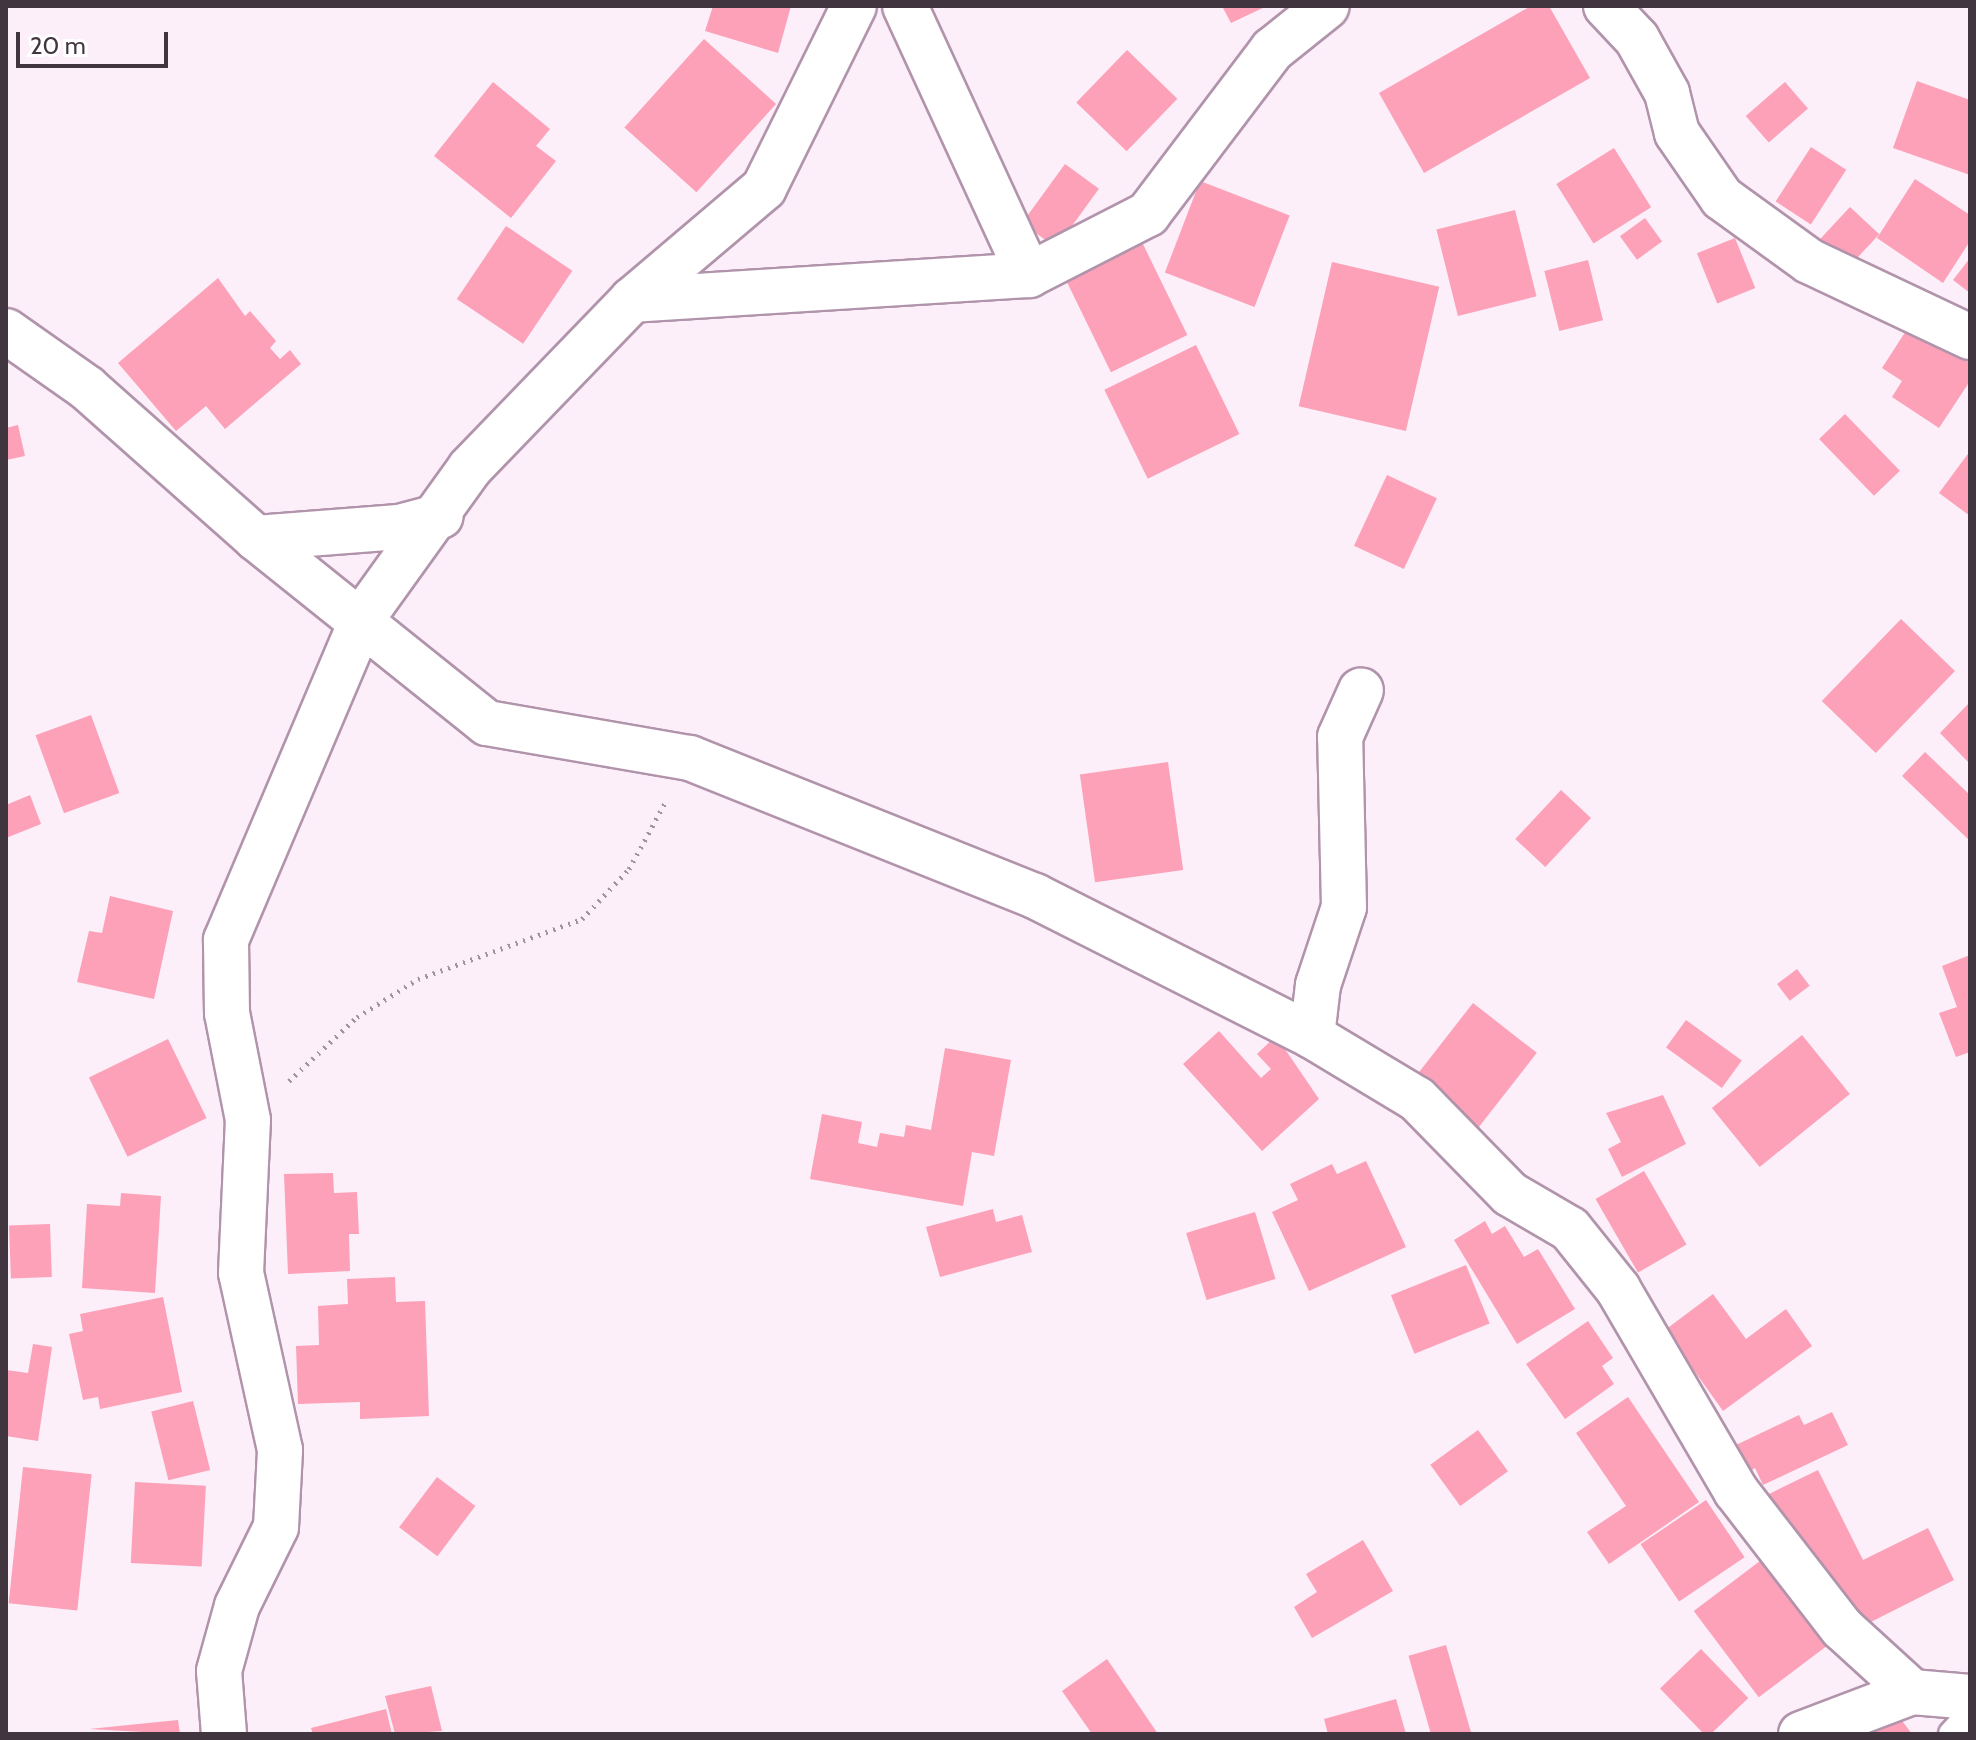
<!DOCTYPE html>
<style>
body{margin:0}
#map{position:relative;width:1976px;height:1740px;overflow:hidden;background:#fceff9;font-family:Cabin,sans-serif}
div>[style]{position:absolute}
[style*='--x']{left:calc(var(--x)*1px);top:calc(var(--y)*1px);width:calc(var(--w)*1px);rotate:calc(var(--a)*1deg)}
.building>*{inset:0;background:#fca1b8;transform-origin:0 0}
.path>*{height:5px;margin-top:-2.5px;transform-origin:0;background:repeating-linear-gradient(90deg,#a0939d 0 2px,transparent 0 8px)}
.roads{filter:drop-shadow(2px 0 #b194ab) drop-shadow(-2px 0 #b194ab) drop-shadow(0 2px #b194ab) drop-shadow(0 -2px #b194ab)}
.service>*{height:26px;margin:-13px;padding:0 13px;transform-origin:13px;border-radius:13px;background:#fff}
.minor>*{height:44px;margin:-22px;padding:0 22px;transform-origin:22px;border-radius:22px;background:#fff}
span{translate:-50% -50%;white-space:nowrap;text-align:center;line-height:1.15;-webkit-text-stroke:6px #fff;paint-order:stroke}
.frame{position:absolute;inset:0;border:8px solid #41353f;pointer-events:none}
.scale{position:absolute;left:16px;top:32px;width:152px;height:36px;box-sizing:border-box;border:4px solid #41353f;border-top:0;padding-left:10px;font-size:24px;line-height:28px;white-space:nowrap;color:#41353f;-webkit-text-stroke:6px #fff;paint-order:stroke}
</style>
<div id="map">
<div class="building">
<div style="clip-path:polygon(713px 6px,791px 6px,778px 53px,705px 31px)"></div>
<div style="clip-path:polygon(1222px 6px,1267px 6px,1231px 23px)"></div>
<div style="clip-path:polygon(1531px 6px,1549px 6px,1590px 78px,1424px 173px,1379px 93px)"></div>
<div style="left:704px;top:39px;width:97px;height:119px;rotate:42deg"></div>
<div style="left:1127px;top:50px;width:70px;height:73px;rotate:44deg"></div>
<div style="clip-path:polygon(1917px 81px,1970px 100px,1970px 175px,1893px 148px)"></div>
<div style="clip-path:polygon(493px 82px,550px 129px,536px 146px,556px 161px,511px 218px,434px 156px)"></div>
<div style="left:1785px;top:82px;width:35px;height:52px;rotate:49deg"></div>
<div style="left:1811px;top:147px;width:42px;height:65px;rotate:33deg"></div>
<div style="left:1614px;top:148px;width:70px;height:68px;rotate:58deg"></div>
<div style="left:1065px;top:164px;width:42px;height:73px;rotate:36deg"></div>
<div style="clip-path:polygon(1915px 179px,1970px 215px,1970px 241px,1943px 283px,1877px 238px)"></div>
<div style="left:1200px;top:181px;width:96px;height:98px;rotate:21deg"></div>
<div style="left:1850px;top:207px;width:40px;height:55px;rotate:43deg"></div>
<div style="left:1515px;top:210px;width:89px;height:81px;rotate:76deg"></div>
<div style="left:1645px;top:218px;width:29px;height:31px;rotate:54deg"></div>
<div style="left:506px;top:226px;width:80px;height:88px;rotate:34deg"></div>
<div style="left:1140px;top:238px;width:108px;height:85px;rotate:64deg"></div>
<div style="left:1735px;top:238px;width:54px;height:41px;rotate:68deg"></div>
<div style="clip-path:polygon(1970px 258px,1970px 293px,1953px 280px)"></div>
<div style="left:1588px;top:260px;width:62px;height:45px;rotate:76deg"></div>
<div style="left:1332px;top:262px;width:110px;height:148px;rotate:13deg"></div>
<div style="clip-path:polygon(218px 278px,245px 316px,250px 311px,276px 341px,270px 348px,280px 359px,290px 350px,301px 364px,225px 429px,206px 406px,176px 431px,118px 363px)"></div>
<div style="clip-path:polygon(1911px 323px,1970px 363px,1970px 381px,1939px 428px,1892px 397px,1902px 381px,1882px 368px)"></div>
<div style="left:1196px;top:345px;width:99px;height:102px;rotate:64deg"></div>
<div style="left:1845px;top:414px;width:79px;height:36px;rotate:46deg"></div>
<div style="clip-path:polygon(18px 425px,25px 456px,6px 460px,6px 428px)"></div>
<div style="clip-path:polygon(1970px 451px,1970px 516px,1939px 493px)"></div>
<div style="left:1387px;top:475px;width:55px;height:78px;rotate:25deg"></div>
<div style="left:1901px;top:619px;width:75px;height:114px;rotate:44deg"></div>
<div style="clip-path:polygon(1970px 702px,1970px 764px,1940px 733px)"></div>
<div style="left:91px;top:715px;width:83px;height:59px;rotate:70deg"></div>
<div style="clip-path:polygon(1925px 752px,1970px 795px,1970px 841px,1902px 776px)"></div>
<div style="left:1168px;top:762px;width:109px;height:89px;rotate:82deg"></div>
<div style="left:1561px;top:790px;width:41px;height:67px;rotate:43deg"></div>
<div style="clip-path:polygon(30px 795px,41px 824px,6px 838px,6px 805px)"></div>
<div style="clip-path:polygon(110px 896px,173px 911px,154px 999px,77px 982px,89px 931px,102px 933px)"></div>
<div style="clip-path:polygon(1970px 955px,1970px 1052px,1956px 1057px,1939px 1013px,1957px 1007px,1942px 966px)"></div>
<div style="left:1797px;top:969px;width:21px;height:25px;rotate:53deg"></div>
<div style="left:1473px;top:1003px;width:81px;height:96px;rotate:38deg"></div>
<div style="left:1686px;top:1020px;width:69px;height:34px;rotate:36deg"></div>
<div style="clip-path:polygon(1219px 1031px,1261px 1078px,1271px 1069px,1257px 1054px,1276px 1036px,1319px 1099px,1262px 1151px,1183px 1064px)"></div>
<div style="left:1802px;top:1035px;width:76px;height:116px;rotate:51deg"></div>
<div style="left:168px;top:1039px;width:88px;height:88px;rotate:64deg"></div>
<div style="clip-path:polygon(945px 1048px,1011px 1060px,994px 1156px,972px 1152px,963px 1206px,810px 1179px,822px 1114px,862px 1122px,858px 1143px,877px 1147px,880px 1133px,904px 1137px,906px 1125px,931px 1130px)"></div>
<div style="clip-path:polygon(1663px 1095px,1686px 1144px,1622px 1177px,1608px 1149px,1621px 1142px,1606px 1113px)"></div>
<div style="clip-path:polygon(1366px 1161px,1406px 1247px,1309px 1291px,1272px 1212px,1298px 1200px,1290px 1184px,1332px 1164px,1337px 1174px)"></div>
<div style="left:1644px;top:1171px;width:85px;height:56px;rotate:60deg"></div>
<div style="clip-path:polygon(333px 1173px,334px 1193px,357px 1192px,359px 1234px,349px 1234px,350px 1271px,288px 1274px,284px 1174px)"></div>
<div style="clip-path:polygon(121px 1193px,161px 1196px,155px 1293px,82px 1288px,87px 1204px,120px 1206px)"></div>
<div style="clip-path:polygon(993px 1209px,996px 1222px,1022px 1215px,1032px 1252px,940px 1277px,926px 1227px)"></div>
<div style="left:1255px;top:1212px;width:70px;height:72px;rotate:73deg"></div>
<div style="clip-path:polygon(1485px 1221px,1492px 1234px,1505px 1226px,1524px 1257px,1538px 1249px,1575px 1309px,1517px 1344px,1454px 1240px)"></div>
<div style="left:50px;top:1224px;width:53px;height:41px;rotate:88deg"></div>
<div style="left:1466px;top:1265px;width:63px;height:81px;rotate:68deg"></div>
<div style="clip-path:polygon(395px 1277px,396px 1302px,425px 1301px,429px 1416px,360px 1419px,360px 1402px,298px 1404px,296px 1346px,319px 1345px,318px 1306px,348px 1304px,347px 1279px)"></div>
<div style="clip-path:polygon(1713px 1294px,1746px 1339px,1786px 1309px,1812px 1346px,1723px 1411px,1665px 1330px)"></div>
<div style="clip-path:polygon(163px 1297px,182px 1392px,100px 1409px,98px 1397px,83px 1400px,69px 1334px,83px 1331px,80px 1314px)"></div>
<div style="clip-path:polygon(1588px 1321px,1613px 1358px,1602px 1366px,1614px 1384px,1565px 1419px,1526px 1364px)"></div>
<div style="clip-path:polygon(33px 1344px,52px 1347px,38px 1441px,6px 1436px,6px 1370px,28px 1373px)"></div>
<div style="clip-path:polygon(1628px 1397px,1699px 1502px,1609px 1564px,1587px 1532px,1626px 1506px,1576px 1433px)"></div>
<div style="left:193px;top:1401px;width:71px;height:43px;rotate:76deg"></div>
<div style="clip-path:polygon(1832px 1412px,1848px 1445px,1763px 1485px,1755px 1468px,1749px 1472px,1736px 1445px,1799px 1415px,1804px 1425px)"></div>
<div style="left:1478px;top:1430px;width:51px;height:59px;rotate:54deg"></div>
<div style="left:23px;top:1467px;width:69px;height:137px;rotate:6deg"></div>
<div style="clip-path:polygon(1818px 1470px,1863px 1560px,1928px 1528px,1954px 1580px,1859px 1628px,1839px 1587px,1827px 1593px,1811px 1581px,1769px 1494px)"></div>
<div style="left:437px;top:1477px;width:48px;height:63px;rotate:37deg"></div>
<div style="left:135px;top:1482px;width:71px;height:81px;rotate:3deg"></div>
<div style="left:1706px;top:1500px;width:69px;height:79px;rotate:56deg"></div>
<div style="clip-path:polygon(1363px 1540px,1393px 1591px,1312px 1638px,1294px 1607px,1317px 1592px,1306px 1574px)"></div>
<div style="left:1764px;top:1558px;width:108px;height:88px;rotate:53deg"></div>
<div style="left:1446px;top:1645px;width:93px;height:39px;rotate:74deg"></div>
<div style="left:1701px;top:1649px;width:68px;height:57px;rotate:46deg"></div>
<div style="clip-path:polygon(1107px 1659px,1158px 1734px,1092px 1734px,1062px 1691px)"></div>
<div style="clip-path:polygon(431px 1686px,442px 1731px,395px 1734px,385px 1696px)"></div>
<div style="clip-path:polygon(1396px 1699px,1406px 1734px,1328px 1734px,1324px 1719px)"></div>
<div style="clip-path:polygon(1888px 1702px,1912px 1734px,1872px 1734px,1862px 1721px)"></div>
<div style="clip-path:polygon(386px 1709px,392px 1734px,313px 1734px,311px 1728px)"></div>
<div style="clip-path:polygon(178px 1720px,180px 1734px,89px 1729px)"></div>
</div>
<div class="path">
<div style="--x:289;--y:1081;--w:93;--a:-43.3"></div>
<div style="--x:357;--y:1017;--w:72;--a:-31.9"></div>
<div style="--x:418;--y:979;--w:175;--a:-20.1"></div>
<div style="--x:582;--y:919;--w:69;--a:-46.8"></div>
<div style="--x:629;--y:869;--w:77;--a:-61.4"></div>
</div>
<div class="roads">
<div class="service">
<div style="--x:1952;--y:1734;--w:26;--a:-47"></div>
</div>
<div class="minor">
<div style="--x:905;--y:6;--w:296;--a:65.3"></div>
<div style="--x:1606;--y:6;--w:45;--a:46.8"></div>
<div style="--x:1637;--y:39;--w:62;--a:60.9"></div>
<div style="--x:1667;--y:93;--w:41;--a:76"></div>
<div style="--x:1677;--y:133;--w:79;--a:55.3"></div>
<div style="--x:1722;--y:198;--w:107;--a:35.9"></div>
<div style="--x:1809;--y:261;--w:178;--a:25.3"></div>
<div style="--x:632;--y:300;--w:173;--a:-40.3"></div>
<div style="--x:764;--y:188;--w:203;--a:-63.7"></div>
<div style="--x:6;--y:331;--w:99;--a:35.1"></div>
<div style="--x:87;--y:388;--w:226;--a:41.6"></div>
<div style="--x:256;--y:538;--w:296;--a:38.7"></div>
<div style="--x:487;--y:723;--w:206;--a:9.8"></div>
<div style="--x:690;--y:758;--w:372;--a:21.8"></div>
<div style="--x:1035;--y:896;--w:310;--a:26.8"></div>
<div style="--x:1312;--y:1036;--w:122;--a:31"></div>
<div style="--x:1417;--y:1099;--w:133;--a:45.6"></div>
<div style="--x:1510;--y:1194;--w:69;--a:30.3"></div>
<div style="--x:1570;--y:1229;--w:77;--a:51.3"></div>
<div style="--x:1618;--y:1289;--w:234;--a:59.7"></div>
<div style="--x:1736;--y:1491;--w:173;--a:52.3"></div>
<div style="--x:1842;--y:1628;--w:95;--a:42.4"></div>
<div style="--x:256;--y:538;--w:143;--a:-4.4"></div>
<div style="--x:399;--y:527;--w:43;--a:-14.7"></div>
<div style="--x:1312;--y:1036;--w:51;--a:-83.3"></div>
<div style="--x:1318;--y:985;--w:82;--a:-71.6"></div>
<div style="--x:1344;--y:907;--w:170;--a:-91.3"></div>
<div style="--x:1340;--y:737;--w:51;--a:-65.9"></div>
<div style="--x:224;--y:1734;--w:63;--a:-94.5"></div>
<div style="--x:219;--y:1671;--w:67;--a:-74.5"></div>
<div style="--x:237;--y:1606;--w:88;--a:-63.7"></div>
<div style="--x:276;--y:1527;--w:77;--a:-87"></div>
<div style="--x:280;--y:1450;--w:181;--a:-102.4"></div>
<div style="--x:241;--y:1273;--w:153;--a:-87.4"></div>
<div style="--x:248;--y:1120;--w:109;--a:-101.1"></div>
<div style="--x:227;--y:1013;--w:73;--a:-90.8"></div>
<div style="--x:226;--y:940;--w:351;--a:-67"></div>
<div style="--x:363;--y:617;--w:183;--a:-54.3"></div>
<div style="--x:470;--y:468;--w:233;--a:-46"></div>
<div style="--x:632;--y:300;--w:398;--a:-3.6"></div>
<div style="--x:1029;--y:275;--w:134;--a:-27.1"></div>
<div style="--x:1148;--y:214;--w:206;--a:-52.9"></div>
<div style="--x:1272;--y:50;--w:70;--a:-38.7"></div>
<div style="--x:1801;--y:1734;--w:119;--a:-20.7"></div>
<div style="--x:1912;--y:1692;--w:58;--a:4.9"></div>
</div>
</div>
<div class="frame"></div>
<div class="scale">20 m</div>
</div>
